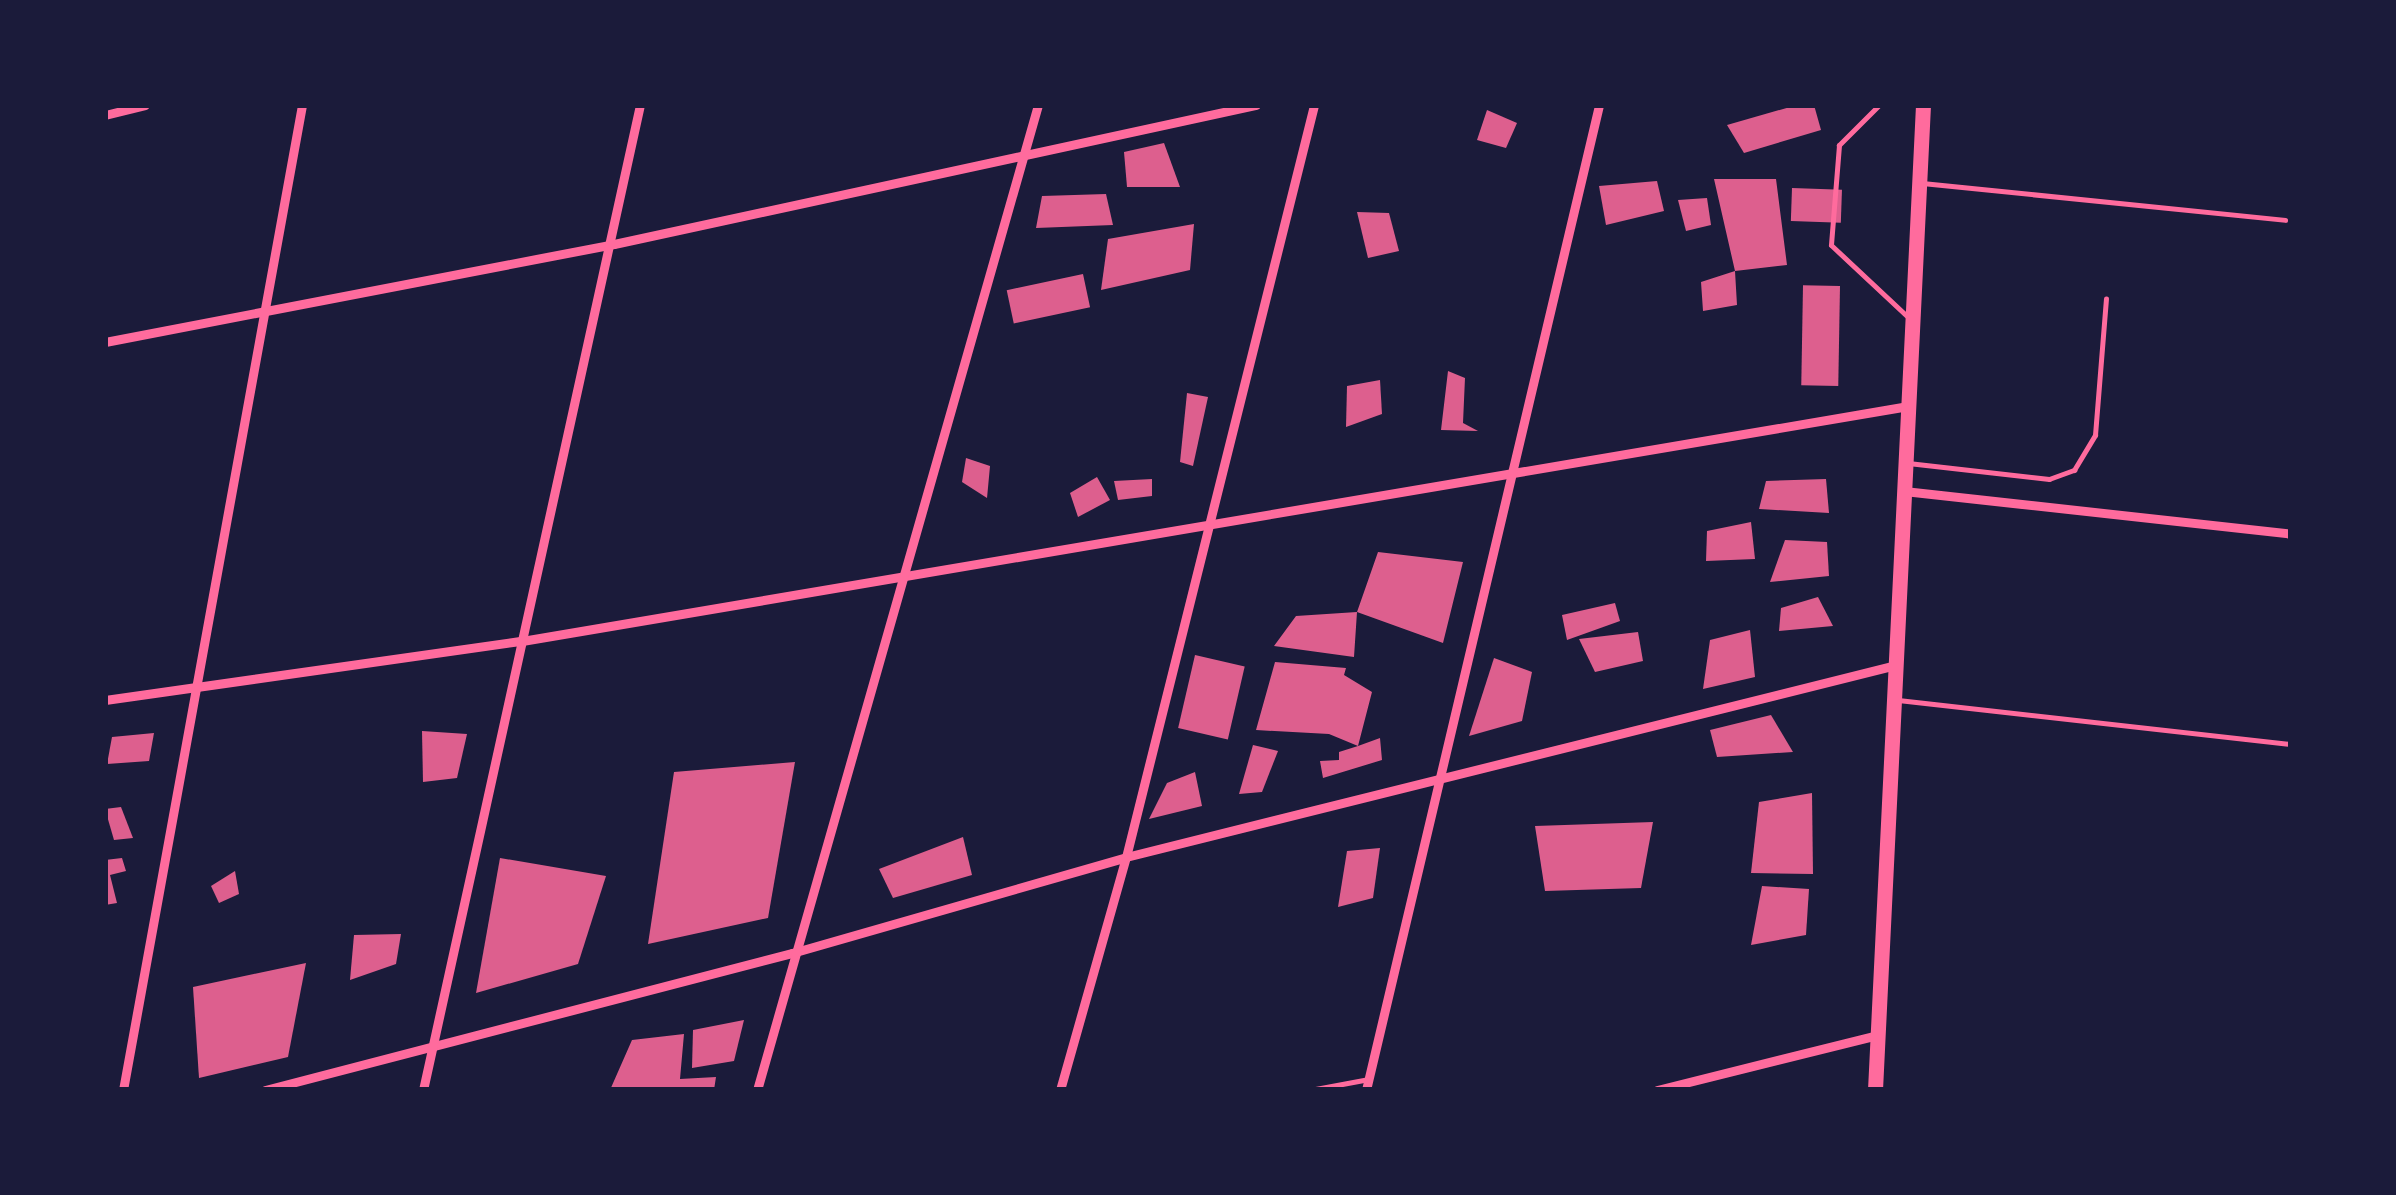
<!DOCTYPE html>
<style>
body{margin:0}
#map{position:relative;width:2396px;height:1195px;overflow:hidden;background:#1b1b3a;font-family:"Public Sans",sans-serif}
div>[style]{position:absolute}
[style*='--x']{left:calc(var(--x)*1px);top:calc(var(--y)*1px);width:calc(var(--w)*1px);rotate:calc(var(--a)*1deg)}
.building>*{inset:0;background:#dd5f8e;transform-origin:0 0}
.service>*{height:5px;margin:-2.5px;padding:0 2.5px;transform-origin:2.5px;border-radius:2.5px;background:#ff6b9d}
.minor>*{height:9px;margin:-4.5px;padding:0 4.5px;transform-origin:4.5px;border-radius:4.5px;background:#ff6b9d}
.trunk>*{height:15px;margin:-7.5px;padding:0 7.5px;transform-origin:7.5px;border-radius:7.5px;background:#ff6b9d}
span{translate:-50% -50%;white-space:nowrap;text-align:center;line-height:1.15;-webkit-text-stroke:8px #1b1b3a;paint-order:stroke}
.frame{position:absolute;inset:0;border:108px solid #1b1b3a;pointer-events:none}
</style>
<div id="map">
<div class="building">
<div style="clip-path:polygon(1797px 105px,1814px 105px,1821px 130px,1744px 153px,1727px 125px)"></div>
<div style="clip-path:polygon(1487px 110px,1517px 123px,1506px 148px,1477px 140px)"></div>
<div style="clip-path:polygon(1164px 143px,1180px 187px,1127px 187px,1124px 152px)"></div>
<div style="clip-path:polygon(1714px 179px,1776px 179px,1787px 265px,1735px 271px,1737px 305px,1703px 311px,1701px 282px,1735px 271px)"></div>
<div style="clip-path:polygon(1657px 181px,1664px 211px,1606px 225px,1599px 186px)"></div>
<div style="left:1792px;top:188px;width:50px;height:33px;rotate:2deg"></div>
<div style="clip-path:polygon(1106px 194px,1113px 225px,1036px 228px,1042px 196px)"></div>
<div style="clip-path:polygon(1707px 198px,1711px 225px,1686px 231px,1678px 200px)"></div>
<div style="clip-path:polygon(1357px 212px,1389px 213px,1399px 251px,1368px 258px)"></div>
<div style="clip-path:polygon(1194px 224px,1190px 270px,1101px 290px,1108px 239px)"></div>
<div style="left:1083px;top:274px;width:34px;height:78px;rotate:78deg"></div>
<div style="left:1840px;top:286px;width:100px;height:37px;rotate:91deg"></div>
<div style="clip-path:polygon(1448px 371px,1465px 378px,1463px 423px,1478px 431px,1441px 430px)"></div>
<div style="clip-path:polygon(1380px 380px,1382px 414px,1346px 427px,1347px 386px)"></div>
<div style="clip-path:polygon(1187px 393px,1208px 397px,1193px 466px,1180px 462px)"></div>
<div style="clip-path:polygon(966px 458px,990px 466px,987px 498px,962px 482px)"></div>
<div style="clip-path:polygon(1097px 477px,1110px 500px,1078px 517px,1070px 493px)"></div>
<div style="clip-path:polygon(1152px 479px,1152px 496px,1118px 500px,1114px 481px)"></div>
<div style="clip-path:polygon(1826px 479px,1829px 513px,1759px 509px,1766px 481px)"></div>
<div style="clip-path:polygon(1751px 522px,1755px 559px,1706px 561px,1707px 531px)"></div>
<div style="clip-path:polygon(1785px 540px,1827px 542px,1829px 576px,1770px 582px)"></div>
<div style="clip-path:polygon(1378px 552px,1463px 562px,1443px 643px,1357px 612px,1354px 657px,1274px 646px,1296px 616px,1357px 612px)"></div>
<div style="clip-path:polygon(1818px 597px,1833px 626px,1779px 631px,1781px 608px)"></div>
<div style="clip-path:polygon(1615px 603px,1620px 621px,1567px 640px,1562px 615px)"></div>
<div style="clip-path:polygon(1750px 630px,1755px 677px,1703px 689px,1710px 640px)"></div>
<div style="clip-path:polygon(1638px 632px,1643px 661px,1595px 672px,1579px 639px)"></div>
<div style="left:1195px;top:655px;width:51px;height:75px;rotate:13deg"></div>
<div style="clip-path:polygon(1494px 658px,1532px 672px,1522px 721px,1469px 736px)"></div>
<div style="clip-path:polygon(1275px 662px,1346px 668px,1344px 675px,1372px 692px,1358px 746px,1380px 738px,1382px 760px,1323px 778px,1320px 761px,1339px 760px,1339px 752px,1358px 746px,1329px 734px,1256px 730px)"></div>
<div style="clip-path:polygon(1771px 715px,1793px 752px,1717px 757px,1710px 730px)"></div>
<div style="clip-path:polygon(422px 731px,467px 734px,457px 778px,423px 782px)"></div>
<div style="clip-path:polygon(154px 733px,149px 761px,107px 764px,112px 737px)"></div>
<div style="clip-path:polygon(1253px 745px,1278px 751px,1262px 792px,1239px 794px)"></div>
<div style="clip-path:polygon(795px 762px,768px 918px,648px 944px,674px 772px)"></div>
<div style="clip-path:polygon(1195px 772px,1202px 806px,1149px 819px,1167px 783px)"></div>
<div style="clip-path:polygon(1812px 793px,1813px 874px,1751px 873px,1759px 802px)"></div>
<div style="clip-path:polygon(121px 807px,133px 838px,114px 840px,105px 809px)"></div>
<div style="clip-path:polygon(1653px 822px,1641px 888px,1545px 891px,1535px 826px)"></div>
<div style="clip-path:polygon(963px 837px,972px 875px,893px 898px,879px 869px)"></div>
<div style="clip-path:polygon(1380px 848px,1373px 898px,1338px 907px,1347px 851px)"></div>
<div style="clip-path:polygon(122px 858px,126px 871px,110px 875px,117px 903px,105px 905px,105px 860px)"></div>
<div style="clip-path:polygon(500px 858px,606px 876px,578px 964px,476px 993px)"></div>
<div style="clip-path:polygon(235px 871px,239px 894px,219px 903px,211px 886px)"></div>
<div style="clip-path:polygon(1762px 886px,1809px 889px,1806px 935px,1751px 945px)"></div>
<div style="clip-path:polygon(401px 934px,396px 964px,350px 980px,354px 935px)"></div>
<div style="clip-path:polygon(306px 963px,288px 1057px,199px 1078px,193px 987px)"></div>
<div style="clip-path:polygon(744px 1020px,734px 1061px,692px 1068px,693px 1030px)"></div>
<div style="clip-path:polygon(684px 1034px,680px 1079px,716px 1077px,714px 1090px,610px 1090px,632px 1040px)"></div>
</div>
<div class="service">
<div style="--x:1879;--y:105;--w:57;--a:135"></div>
<div style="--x:1839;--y:145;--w:100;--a:94.6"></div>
<div style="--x:1831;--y:245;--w:105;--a:43.1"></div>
<div style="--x:1922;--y:183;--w:365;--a:5.8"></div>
<div style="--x:1908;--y:463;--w:142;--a:6.5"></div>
<div style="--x:2049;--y:479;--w:27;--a:-20"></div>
<div style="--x:2074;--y:470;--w:41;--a:-59"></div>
<div style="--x:2095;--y:435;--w:137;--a:-85.4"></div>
<div style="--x:1898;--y:700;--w:395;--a:6.4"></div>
<div style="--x:1310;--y:1090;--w:60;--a:-10.6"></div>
</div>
<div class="minor">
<div style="--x:105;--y:115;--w:41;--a:-14"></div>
<div style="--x:105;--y:342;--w:518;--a:-10.9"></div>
<div style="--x:614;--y:244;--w:657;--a:-12.22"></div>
<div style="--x:1904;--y:491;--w:389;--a:6.3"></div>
<div style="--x:105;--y:700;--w:421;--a:-8.1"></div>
<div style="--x:522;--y:641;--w:1406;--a:-9.62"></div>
<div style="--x:123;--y:1090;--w:1001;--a:-79.7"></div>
<div style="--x:265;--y:1090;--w:545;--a:-14.57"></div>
<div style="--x:792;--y:953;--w:348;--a:-16"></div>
<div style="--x:1126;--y:857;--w:794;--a:-14"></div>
<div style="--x:423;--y:1090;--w:1009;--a:-77.58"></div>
<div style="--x:757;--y:1090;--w:1024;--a:-74.08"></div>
<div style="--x:1060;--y:1090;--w:242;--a:-74.2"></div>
<div style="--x:1126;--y:857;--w:775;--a:-75.96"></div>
<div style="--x:1366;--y:1090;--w:1012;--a:-76.69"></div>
<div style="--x:1657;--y:1090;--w:227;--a:-14"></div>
</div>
<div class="trunk">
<div style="--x:1875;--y:1090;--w:986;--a:-87.21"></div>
</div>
<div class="frame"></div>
</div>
